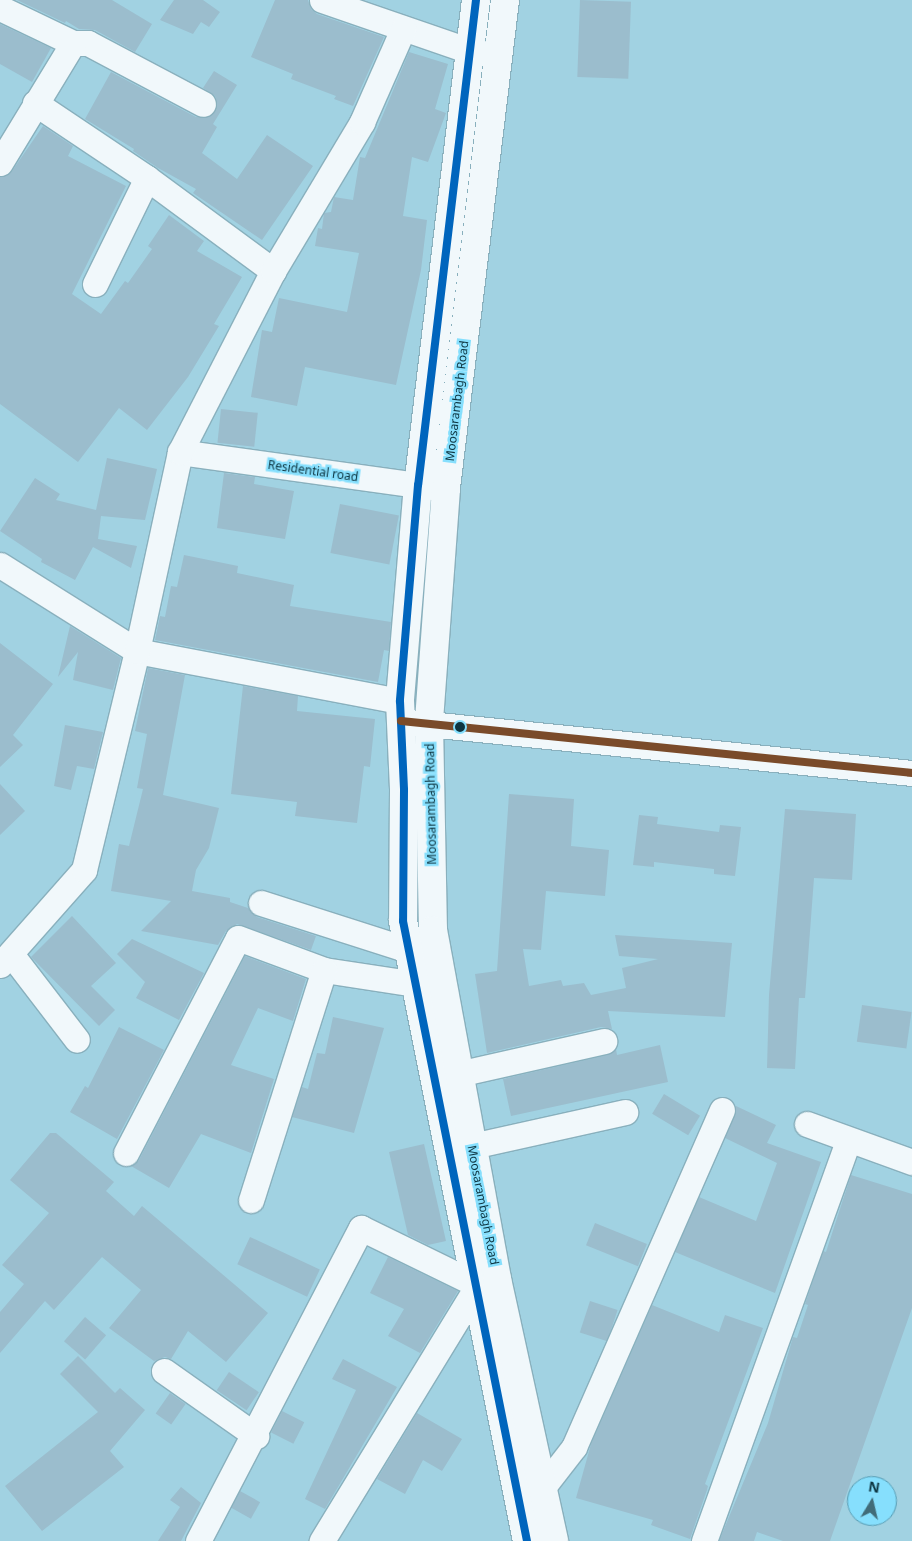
<!DOCTYPE html>
<style>
body{margin:0}
#map{position:relative;width:912px;height:1541px;overflow:hidden;background:#a1d2e2;font-family:"Noto Sans",sans-serif}
div>[style]{position:absolute}
[style*='--x']{left:calc(var(--x)*1px);top:calc(var(--y)*1px);width:calc(var(--w)*1px);rotate:calc(var(--a)*1deg)}
.building>*{inset:0;background:#9bbdcd;transform-origin:0 0}
.roads{filter:drop-shadow(1px 0 #89b0bd) drop-shadow(-1px 0 #89b0bd) drop-shadow(0 1px #89b0bd) drop-shadow(0 -1px #89b0bd)}
.minor>*{height:25px;margin:-12.5px;padding:0 12.5px;transform-origin:12.5px;border-radius:12.5px;background:#f1f8fb}
.primary>*{height:28px;margin:-14px;padding:0 14px;transform-origin:14px;border-radius:14px;background:#f1f8fb}
.bus-1>*{height:8px;margin:-4px;padding:0 4px;transform-origin:4px;border-radius:4px;background:#0065bd}
.bus-2>*{height:8px;margin:-4px;padding:0 4px;transform-origin:4px;border-radius:4px;background:#7a4b2a}
.dots>*{width:14px;height:14px;translate:-50% -50%;box-sizing:border-box;border:2px solid #86dffd;border-radius:50%}
span{translate:-50% -50%;white-space:nowrap;text-align:center;line-height:1.15;-webkit-text-stroke:5px #86dffd;paint-order:stroke}
.street-label{font-size:12px;color:#0d3541}
.north{position:absolute;left:847px;top:1476px;width:50px;height:50px;box-sizing:border-box;background:#86dffd;border:1px solid #569bb2;border-radius:50%;rotate:9deg;font-size:14px;font-weight:700;line-height:20px;text-align:center;color:#0d3541}
.north::after{content:'';display:block;margin:auto;width:18px;height:22px;background:#416c79;clip-path:polygon(50% 0,100% 100%,50% 72%,0 100%)}
</style>
<div id="map">
<div class="building">
<div style="clip-path:polygon(17px 0,112px 0,152px 24px,135px 52px,95px 30px,79px 29px,66px 21px,65px 23px)"></div>
<div style="clip-path:polygon(174px 0,203px 0,220px 12px,209px 27px,201px 22px,193px 34px,160px 20px)"></div>
<div style="clip-path:polygon(275px 0,308px 0,311px 9px,317px 14px,384px 37px,353px 106px,334px 99px,336px 96px,291px 79px,293px 74px,251px 57px)"></div>
<div style="left:580px;top:0;width:51px;height:77px;rotate:2deg"></div>
<div style="clip-path:polygon(0 24px,51px 48px,32px 82px,0 64px)"></div>
<div style="clip-path:polygon(409px 52px,448px 64px,435px 109px,446px 113px,428px 162px,412px 157px,403px 216px,427px 220px,421px 270px,396px 385px,305px 367px,297px 406px,251px 397px,262px 330px,272px 332px,279px 298px,347px 312px,359px 253px,315px 246px,318px 228px,322px 229px,324px 213px,331px 212px,334px 197px,353px 200px,360px 157px,365px 158px)"></div>
<div style="clip-path:polygon(214px 71px,237px 85px,213px 124px,217px 127px,202px 153px,237px 179px,267px 135px,313px 166px,262px 240px,193px 193px,196px 189px,158px 168px,133px 151px,134px 149px,85px 119px,111px 72px,196px 117px,210px 116px,217px 103px,215px 96px,203px 88px)"></div>
<div style="clip-path:polygon(43px 126px,73px 146px,68px 156px,126px 186px,72px 294px,101px 314px,125px 281px,128px 283px,152px 249px,148px 246px,169px 215px,204px 241px,197px 251px,242px 277px,214px 324px,219px 326px,188px 377px,147px 430px,119px 408px,78px 462px,0 404px,0 177px,12px 171px)"></div>
<div style="left:221px;top:409px;width:37px;height:34px;rotate:6deg"></div>
<div style="clip-path:polygon(107px 458px,157px 469px,145px 520px,101px 516px,98px 539px,137px 546px,131px 568px,93px 547px,75px 580px,41px 562px,42px 559px,0 531px,35px 478px,60px 494px,56px 500px,96px 510px)"></div>
<div style="clip-path:polygon(224px 473px,255px 477px,254px 484px,294px 491px,285px 539px,217px 528px)"></div>
<div style="left:340px;top:504px;width:60px;height:50px;rotate:11deg"></div>
<div style="clip-path:polygon(184px 555px,238px 566px,237px 573px,294px 585px,290px 606px,391px 622px,389px 651px,384px 650px,378px 682px,155px 640px,160px 616px,165px 617px,171px 586px,177px 587px)"></div>
<div style="clip-path:polygon(70px 626px,121px 658px,113px 690px,73px 680px,78px 652px,58px 677px)"></div>
<div style="clip-path:polygon(0 643px,53px 684px,13px 735px,23px 745px,0 767px)"></div>
<div style="clip-path:polygon(148px 668px,185px 675px,163px 795px,219px 808px,209px 848px,196px 870px,192px 891px,230px 898px,230px 902px,248px 908px,257px 917px,316px 936px,311px 950px,237px 924px,226px 931px,218px 945px,141px 931px,171px 901px,111px 891px,119px 844px,129px 846px,143px 789px,137px 788px,147px 734px,135px 731px)"></div>
<div style="clip-path:polygon(243px 686px,298px 696px,297px 711px,375px 719px,370px 767px,364px 766px,357px 823px,295px 816px,297px 802px,231px 794px)"></div>
<div style="clip-path:polygon(65px 725px,103px 732px,94px 769px,77px 766px,71px 790px,54px 786px)"></div>
<div style="clip-path:polygon(0 784px,25px 811px,0 835px)"></div>
<div style="clip-path:polygon(509px 794px,574px 799px,571px 846px,609px 850px,605px 896px,546px 891px,541px 950px,523px 949px,529px 986px,561px 980px,563px 986px,584px 983px,591px 995px,626px 988px,622px 968px,658px 959px,619px 956px,615px 935px,732px 943px,725px 1017px,608px 1011px,612px 1029px,601px 1027px,487px 1053px,475px 974px,497px 971px)"></div>
<div style="clip-path:polygon(785px 809px,856px 814px,852px 880px,814px 878px,805px 998px,799px 998px,795px 1069px,767px 1068px,769px 995px)"></div>
<div style="clip-path:polygon(639px 815px,658px 817px,657px 824px,719px 832px,720px 825px,741px 827px,735px 876px,714px 874px,714px 869px,654px 862px,654px 867px,633px 865px)"></div>
<div style="clip-path:polygon(72px 916px,116px 963px,91px 986px,115px 1010px,99px 1026px,31px 957px)"></div>
<div style="clip-path:polygon(132px 939px,204px 973px,179px 1020px,136px 998px,145px 982px,117px 954px)"></div>
<div style="clip-path:polygon(245px 956px,306px 979px,293px 1021px,258px 1008px,231px 1065px,274px 1079px,251px 1153px,201px 1134px,169px 1188px,131px 1166px,139px 1160px)"></div>
<div style="left:862px;top:1005px;width:50px;height:37px;rotate:8deg"></div>
<div style="clip-path:polygon(333px 1017px,384px 1028px,354px 1133px,292px 1117px,302px 1087px,308px 1089px,317px 1053px,325px 1054px)"></div>
<div style="clip-path:polygon(119px 1027px,164px 1050px,117px 1139px,70px 1112px,85px 1086px,88px 1088px)"></div>
<div style="clip-path:polygon(660px 1045px,668px 1082px,511px 1116px,503px 1079px,607px 1055px,616px 1049px,617px 1055px)"></div>
<div style="left:664px;top:1094px;width:42px;height:23px;rotate:31deg"></div>
<div style="clip-path:polygon(736px 1106px,776px 1125px,767px 1143px,821px 1162px,775px 1293px,675px 1252px,699px 1197px,756px 1221px,777px 1163px,725px 1138px)"></div>
<div style="clip-path:polygon(50px 1133px,56px 1133px,114px 1182px,106px 1191px,134px 1216px,142px 1206px,268px 1313px,226px 1362px,188px 1331px,171px 1359px,165px 1357px,154px 1361px,109px 1328px,141px 1290px,102px 1257px,54px 1310px,45px 1301px,0 1353px,0 1312px,24px 1284px,2px 1265px,49px 1213px,10px 1180px)"></div>
<div style="clip-path:polygon(424px 1144px,446px 1241px,428px 1245px,408px 1235px,389px 1152px)"></div>
<div style="clip-path:polygon(851px 1175px,912px 1194px,912px 1308px,830px 1541px,783px 1541px,757px 1532px,754px 1541px,719px 1541px,768px 1423px,793px 1337px,797px 1338px,808px 1305px,805px 1304px,823px 1251px,826px 1252px)"></div>
<div style="left:595px;top:1223px;width:56px;height:24px;rotate:22deg"></div>
<div style="left:250px;top:1237px;width:77px;height:30px;rotate:25deg"></div>
<div style="clip-path:polygon(388px 1257px,458px 1291px,420px 1353px,388px 1336px,404px 1309px,370px 1293px)"></div>
<div style="left:590px;top:1301px;width:29px;height:33px;rotate:18deg"></div>
<div style="clip-path:polygon(652px 1305px,719px 1332px,725px 1315px,763px 1328px,705px 1484px,708px 1486px,707px 1490px,690px 1539px,651px 1525px,653px 1520px,576px 1498px,591px 1444px)"></div>
<div style="left:85px;top:1317px;width:28px;height:32px;rotate:41deg"></div>
<div style="clip-path:polygon(78px 1356px,115px 1393px,120px 1388px,145px 1410px,110px 1451px,124px 1467px,42px 1531px,5px 1486px,98px 1412px,60px 1374px)"></div>
<div style="clip-path:polygon(343px 1359px,397px 1387px,325px 1509px,305px 1499px,356px 1390px,332px 1379px)"></div>
<div style="left:229px;top:1372px;width:36px;height:22px;rotate:34deg"></div>
<div style="left:170px;top:1393px;width:19px;height:25px;rotate:35deg"></div>
<div style="left:282px;top:1411px;width:25px;height:24px;rotate:27deg"></div>
<div style="clip-path:polygon(417px 1413px,462px 1439px,442px 1471px,423px 1460px,405px 1494px,377px 1479px)"></div>
<div style="clip-path:polygon(181px 1487px,201px 1503px,181px 1541px,158px 1541px,180px 1507px,170px 1500px)"></div>
<div style="left:240px;top:1491px;width:23px;height:19px;rotate:29deg"></div>
</div>
<div class="roads">
<div class="minor">
<div style="--x:322;--y:0;--w:157;--a:19"></div>
<div style="--x:470;--y:51;--w:20;--a:9"></div>
<div style="--x:0;--y:8;--w:81;--a:25.6"></div>
<div style="--x:73;--y:43;--w:15;--a:0"></div>
<div style="--x:88;--y:43;--w:130;--a:27.9"></div>
<div style="--x:35;--y:103;--w:135;--a:33.8"></div>
<div style="--x:147;--y:178;--w:157;--a:36.4"></div>
<div style="--x:0;--y:163;--w:140;--a:-58.7"></div>
<div style="--x:95;--y:284;--w:118;--a:-63.9"></div>
<div style="--x:180;--y:452;--w:261;--a:7.9"></div>
<div style="--x:0;--y:565;--w:162;--a:32.1"></div>
<div style="--x:137;--y:651;--w:268;--a:10.8"></div>
<div style="--x:409;--y:722;--w:506;--a:5.79"></div>
<div style="--x:261;--y:903;--w:154;--a:17.7"></div>
<div style="--x:11;--y:954;--w:108;--a:52.5"></div>
<div style="--x:0;--y:965;--w:127;--a:-48.5"></div>
<div style="--x:84;--y:870;--w:225;--a:-76.4"></div>
<div style="--x:137;--y:651;--w:204;--a:-77.8"></div>
<div style="--x:180;--y:452;--w:203;--a:-62.8"></div>
<div style="--x:273;--y:271;--w:174;--a:-59.1"></div>
<div style="--x:362;--y:122;--w:102;--a:-66.2"></div>
<div style="--x:458;--y:1074;--w:150;--a:-12.7"></div>
<div style="--x:807;--y:1124;--w:112;--a:19.9"></div>
<div style="--x:472;--y:1146;--w:157;--a:-12.5"></div>
<div style="--x:126;--y:1153;--w:242;--a:-62.5"></div>
<div style="--x:238;--y:938;--w:92;--a:20.4"></div>
<div style="--x:324;--y:970;--w:92;--a:8.7"></div>
<div style="--x:251;--y:1200;--w:241;--a:-72.4"></div>
<div style="--x:164;--y:1371;--w:113;--a:35.2"></div>
<div style="--x:543;--y:1487;--w:51;--a:-52.2"></div>
<div style="--x:574;--y:1447;--w:368;--a:-66.3"></div>
<div style="--x:198;--y:1541;--w:353;--a:-62.5"></div>
<div style="--x:361;--y:1228;--w:130;--a:26"></div>
<div style="--x:478;--y:1285;--w:300;--a:121.4"></div>
<div style="--x:704;--y:1541;--w:426;--a:-70.2"></div>
</div>
<div class="primary">
<div style="--x:476;--y:0;--w:488;--a:96.8"></div>
<div style="--x:418;--y:485;--w:217;--a:94.8"></div>
<div style="--x:400;--y:701;--w:89;--a:87.4"></div>
<div style="--x:404;--y:790;--w:131;--a:90.4"></div>
<div style="--x:403;--y:921;--w:632;--a:78.69"></div>
<div style="--x:505;--y:0;--w:493;--a:96.9"></div>
<div style="--x:446;--y:489;--w:235;--a:94.2"></div>
<div style="--x:429;--y:723;--w:207;--a:88.9"></div>
<div style="--x:433;--y:930;--w:355;--a:79.6"></div>
<div style="--x:497;--y:1279;--w:268;--a:77.7"></div>
</div>
</div>
<div class="bus-1">
<div style="--x:476;--y:0;--w:488;--a:96.8"></div>
<div style="--x:418;--y:485;--w:217;--a:94.8"></div>
<div style="--x:400;--y:701;--w:89;--a:87.4"></div>
<div style="--x:404;--y:790;--w:131;--a:90.4"></div>
<div style="--x:403;--y:921;--w:632;--a:78.69"></div>
</div>
<div class="bus-2">
<div style="--x:401;--y:721;--w:514;--a:5.81"></div>
</div>
<div class="dots">
<div style="left:460px;top:727px;background:#0d3541"></div>
</div>
<div class="street-label">
<span style="left:457px;top:401px;rotate:-83deg">Moosarambagh Road</span>
<span style="left:313px;top:471px;rotate:8deg">Residential road</span>
<span style="left:431px;top:804px;rotate:-91deg">Moosarambagh Road</span>
<span style="left:483px;top:1205px;rotate:79deg">Moosarambagh Road</span>
</div>
<div class="north">N</div>
</div>
